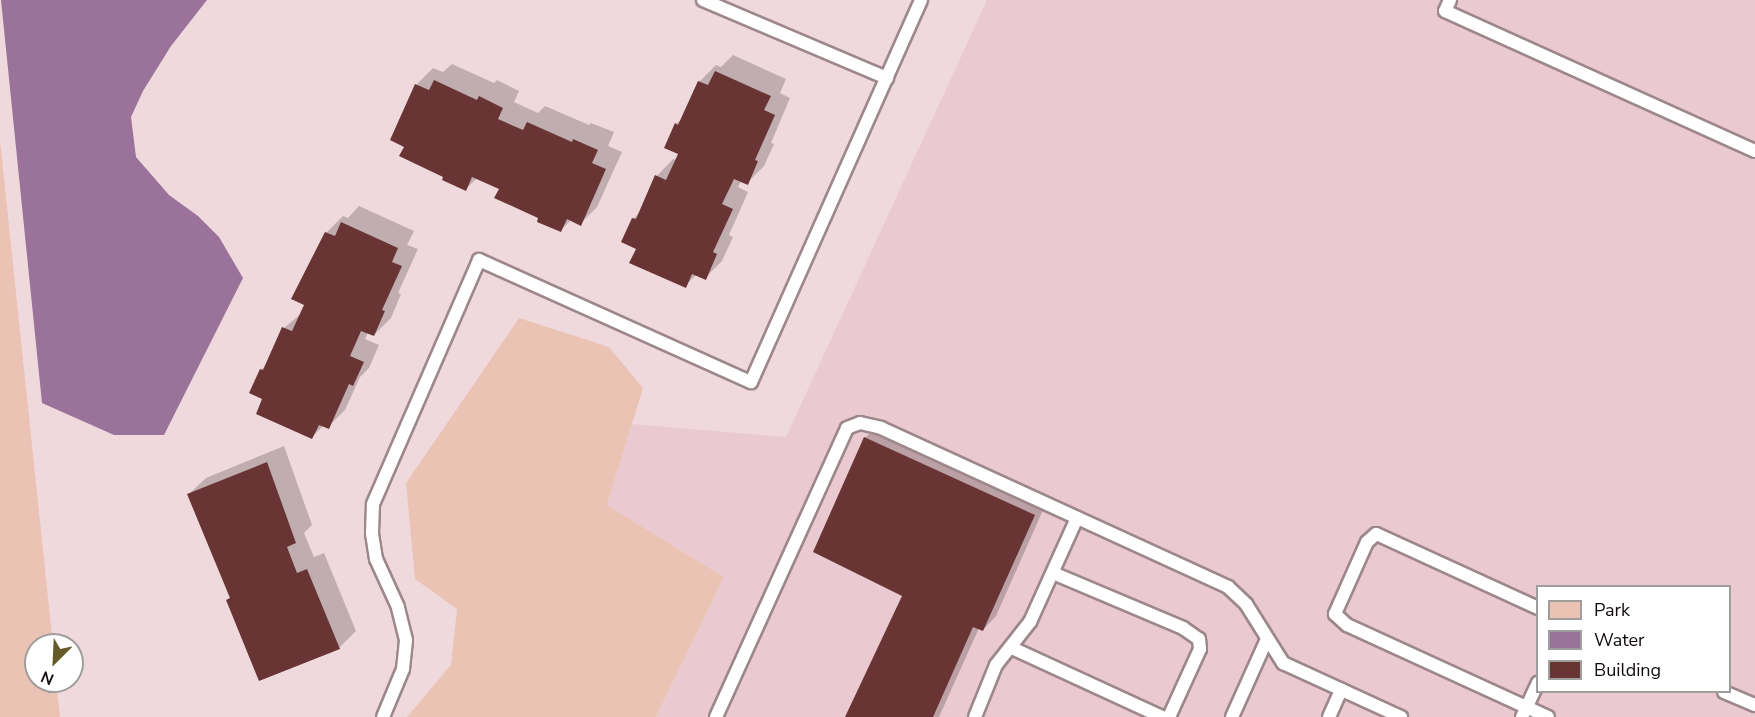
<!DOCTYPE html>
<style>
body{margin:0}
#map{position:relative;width:1755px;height:717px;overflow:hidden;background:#f0d9dd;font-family:"Nunito Sans",sans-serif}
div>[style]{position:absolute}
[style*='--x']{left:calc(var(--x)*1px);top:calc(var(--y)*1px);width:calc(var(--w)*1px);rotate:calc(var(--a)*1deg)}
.built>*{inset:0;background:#eacad0}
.green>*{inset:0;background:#ebc3b5}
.water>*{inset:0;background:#9a729a}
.shadow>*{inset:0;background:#0003}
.building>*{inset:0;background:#693534}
.roads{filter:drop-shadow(2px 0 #9c878b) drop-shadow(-2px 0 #9c878b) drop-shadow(0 2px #9c878b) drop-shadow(0 -2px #9c878b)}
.service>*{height:12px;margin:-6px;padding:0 6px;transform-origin:6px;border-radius:6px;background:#fff}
span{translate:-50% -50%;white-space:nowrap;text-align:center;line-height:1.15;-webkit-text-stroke:6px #fff;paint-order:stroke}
.legend{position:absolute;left:1536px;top:585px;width:195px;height:108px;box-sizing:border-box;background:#fff;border:2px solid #a09d9d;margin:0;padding:8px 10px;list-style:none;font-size:18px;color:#110a0b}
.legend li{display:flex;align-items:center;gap:12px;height:30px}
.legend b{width:30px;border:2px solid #a09d9d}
.north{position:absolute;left:24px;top:633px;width:60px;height:60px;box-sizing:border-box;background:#fff;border:2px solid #a09d9d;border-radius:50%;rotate:204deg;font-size:16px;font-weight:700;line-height:24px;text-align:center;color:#110a0b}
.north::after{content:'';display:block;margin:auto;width:21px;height:27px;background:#655926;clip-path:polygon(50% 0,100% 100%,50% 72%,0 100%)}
</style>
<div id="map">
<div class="built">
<div style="clip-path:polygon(evenodd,987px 0,1755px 0,1755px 717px,656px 717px,724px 577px,607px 505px,632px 424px,786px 437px,987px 0,1538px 586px,1730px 586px,1730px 692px,1538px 692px,1538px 586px)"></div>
</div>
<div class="green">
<div style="clip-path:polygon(0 140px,53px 645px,36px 645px,36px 681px,56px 681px,60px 717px,0 717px)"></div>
<div style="clip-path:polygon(519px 318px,609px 347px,643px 388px,607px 505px,724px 577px,656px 717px,407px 717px,451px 665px,457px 609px,415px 579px,406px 483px)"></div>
</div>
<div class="water">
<div style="clip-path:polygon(1px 0,207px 0,171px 46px,143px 91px,131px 117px,136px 157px,169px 195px,198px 216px,219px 237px,243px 278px,164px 435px,114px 435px,42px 403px)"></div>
</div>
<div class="shadow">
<div style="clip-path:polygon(733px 55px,786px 79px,780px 93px,790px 98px,771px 143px,774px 144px,764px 166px,747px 183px,741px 181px,738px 187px,748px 192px,729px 235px,733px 237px,722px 261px,705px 278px,697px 274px,685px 286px,638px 248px,633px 219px,642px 210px,657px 176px,673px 159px,676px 160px,680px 153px,676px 124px,683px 118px,699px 82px,716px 65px,721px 67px)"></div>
<div style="clip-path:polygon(452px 64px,494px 83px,497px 80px,519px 91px,514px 102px,538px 113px,545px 106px,589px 125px,591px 123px,614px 132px,608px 146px,622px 152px,597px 207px,580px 224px,571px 220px,560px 231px,501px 188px,477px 178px,466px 189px,406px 146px,416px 85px,433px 68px,443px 72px)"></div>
<div style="clip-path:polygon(359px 206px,414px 231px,407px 245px,418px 249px,398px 293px,401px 294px,391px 318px,374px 335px,368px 332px,365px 339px,379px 345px,369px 368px,360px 377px,345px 410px,328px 427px,324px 425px,312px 437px,264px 398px,261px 370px,268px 363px,284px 328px,303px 312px,306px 304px,293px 299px,326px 233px,343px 216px,348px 218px)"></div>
<div style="clip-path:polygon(878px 425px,1047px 501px,996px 616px,983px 630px,979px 628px,939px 717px,847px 717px,904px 596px,865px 438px)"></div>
<div style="clip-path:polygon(284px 446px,312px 525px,304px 533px,314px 557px,324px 553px,356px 631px,339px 648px,228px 600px,231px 597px,189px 494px,206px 478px)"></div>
</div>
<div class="building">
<div style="clip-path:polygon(715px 71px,771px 96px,764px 110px,775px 115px,755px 160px,758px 161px,748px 185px,734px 179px,722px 204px,733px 209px,713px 252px,717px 254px,706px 280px,692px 274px,686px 288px,629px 263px,636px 249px,621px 242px,632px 218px,636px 219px,655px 175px,666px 180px,678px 154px,664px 148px,675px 123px,678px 125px,698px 81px,708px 85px)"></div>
<div style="clip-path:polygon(434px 80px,477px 100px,479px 96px,503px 108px,498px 119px,523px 130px,527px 122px,572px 142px,573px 139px,598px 150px,592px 163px,606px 169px,581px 226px,567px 219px,561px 232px,537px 222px,538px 218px,494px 198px,499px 189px,472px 177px,466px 191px,442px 180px,443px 177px,399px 156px,404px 147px,390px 140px,415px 84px,429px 90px)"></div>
<div style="clip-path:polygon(341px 222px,398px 248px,392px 262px,402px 266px,382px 310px,385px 311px,374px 336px,361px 331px,350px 356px,364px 362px,353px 386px,349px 384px,329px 429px,319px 425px,312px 439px,256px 414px,262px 399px,249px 393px,260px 369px,263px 370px,282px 327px,292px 331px,304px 305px,291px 299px,325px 232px,335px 236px)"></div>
<div style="clip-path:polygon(864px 437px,1035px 515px,983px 631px,973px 627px,933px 717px,845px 717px,902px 596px,813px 552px)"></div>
<div style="clip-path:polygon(267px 462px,296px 543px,287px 547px,297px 573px,307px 569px,340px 649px,259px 681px,226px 600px,230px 598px,187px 494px)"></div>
</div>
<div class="roads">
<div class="service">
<div style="--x:703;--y:0;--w:200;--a:23"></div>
<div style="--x:1450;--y:0;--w:12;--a:114"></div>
<div style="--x:1445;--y:11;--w:340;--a:24.3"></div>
<div style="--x:1053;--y:573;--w:141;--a:22.9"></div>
<div style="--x:1183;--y:628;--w:19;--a:35"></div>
<div style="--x:1199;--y:639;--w:10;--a:84"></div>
<div style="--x:1200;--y:649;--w:75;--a:114.5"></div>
<div style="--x:1538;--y:608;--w:178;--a:-155.4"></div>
<div style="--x:1376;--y:534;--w:12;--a:138"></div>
<div style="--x:1367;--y:542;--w:79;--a:114"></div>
<div style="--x:1335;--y:614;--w:16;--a:43"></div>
<div style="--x:1347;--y:625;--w:221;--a:24.6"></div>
<div style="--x:1012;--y:648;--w:165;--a:24.7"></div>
<div style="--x:1724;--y:692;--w:34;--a:23"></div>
<div style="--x:383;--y:717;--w:52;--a:-67.4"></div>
<div style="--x:403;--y:669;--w:29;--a:-84"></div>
<div style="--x:406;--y:640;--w:34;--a:-104"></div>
<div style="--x:398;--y:607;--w:53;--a:-114.6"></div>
<div style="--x:376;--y:559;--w:26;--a:-99"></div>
<div style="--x:372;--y:533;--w:29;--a:-88"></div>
<div style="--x:373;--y:504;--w:266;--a:-66.5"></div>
<div style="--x:479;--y:260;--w:298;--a:24.2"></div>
<div style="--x:751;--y:382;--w:418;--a:-66"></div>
<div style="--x:716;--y:717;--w:317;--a:-65.6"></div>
<div style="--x:847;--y:428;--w:14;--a:-21"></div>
<div style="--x:860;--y:423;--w:22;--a:13"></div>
<div style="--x:881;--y:428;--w:382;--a:24.6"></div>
<div style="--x:1228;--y:587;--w:25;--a:43"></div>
<div style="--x:1246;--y:604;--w:70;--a:57.9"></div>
<div style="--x:1283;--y:663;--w:130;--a:24.6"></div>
<div style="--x:975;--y:717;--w:56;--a:-68"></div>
<div style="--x:996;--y:665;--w:55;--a:-51.7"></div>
<div style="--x:1030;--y:622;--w:114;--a:-65.7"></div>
<div style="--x:1232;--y:717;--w:85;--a:-65.8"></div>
<div style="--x:1329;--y:717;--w:30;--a:-66"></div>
<div style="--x:1522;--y:717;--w:38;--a:-65"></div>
</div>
</div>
<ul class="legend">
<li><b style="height:16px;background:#ebc3b5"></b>Park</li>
<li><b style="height:16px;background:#9a729a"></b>Water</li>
<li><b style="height:16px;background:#693534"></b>Building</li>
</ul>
<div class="north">N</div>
</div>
